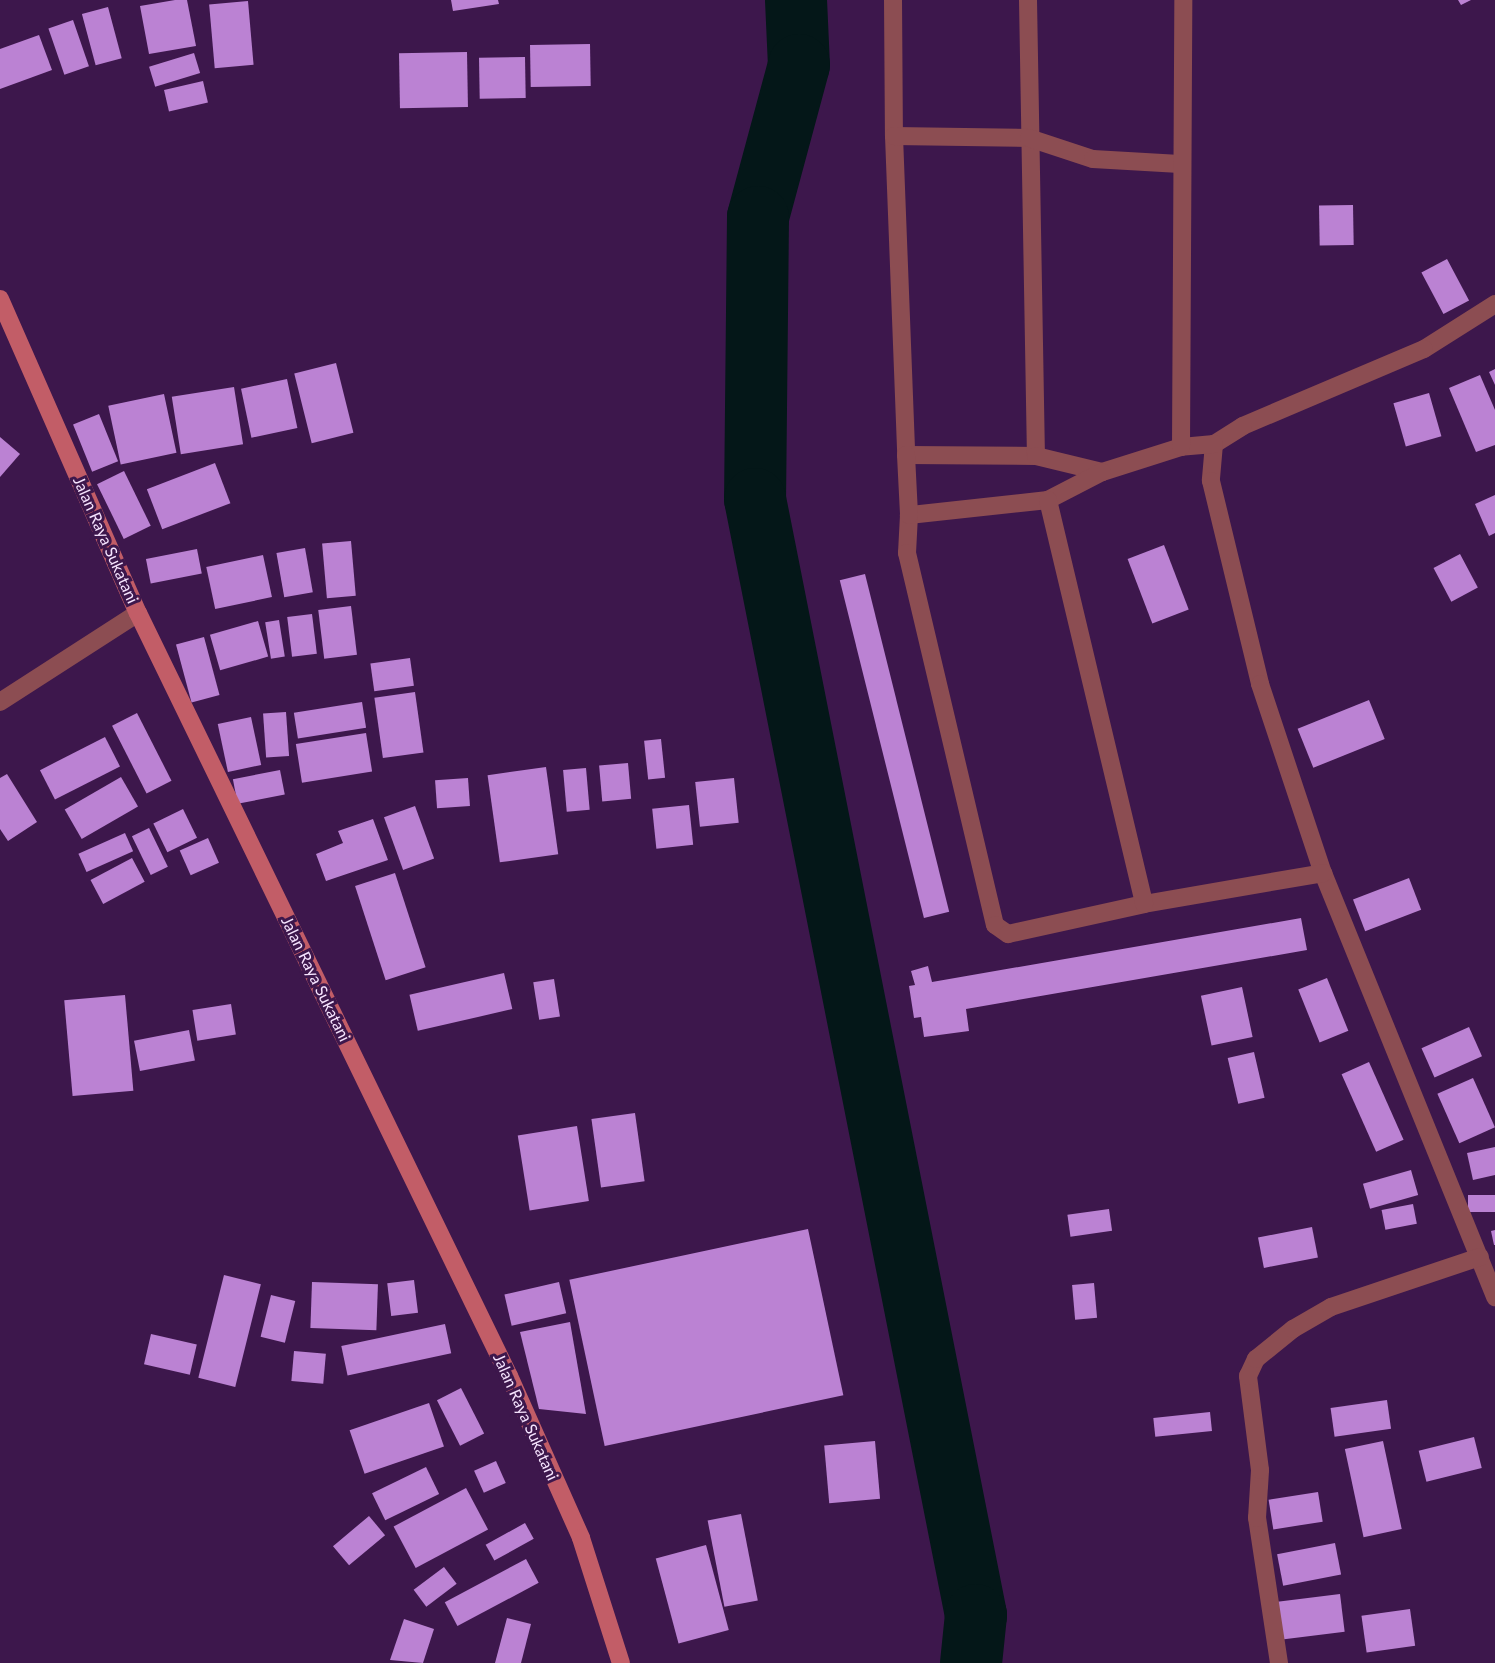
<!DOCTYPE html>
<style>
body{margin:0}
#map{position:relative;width:1495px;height:1663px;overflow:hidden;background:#3d174c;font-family:Lato,sans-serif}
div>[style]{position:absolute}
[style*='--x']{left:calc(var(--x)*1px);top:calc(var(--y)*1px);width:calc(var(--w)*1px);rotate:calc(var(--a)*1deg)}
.river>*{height:62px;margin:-31px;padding:0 31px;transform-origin:31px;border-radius:31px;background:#041718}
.building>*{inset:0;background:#bb82d3;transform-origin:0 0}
.street>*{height:18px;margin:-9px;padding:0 9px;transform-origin:9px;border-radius:9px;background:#8c4d52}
.secondary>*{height:18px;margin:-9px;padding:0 9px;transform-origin:9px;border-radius:9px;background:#c25d67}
span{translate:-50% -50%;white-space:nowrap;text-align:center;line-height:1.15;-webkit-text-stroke:6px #3d174c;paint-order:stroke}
.street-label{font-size:16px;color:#f6e4fe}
</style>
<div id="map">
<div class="river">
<div style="--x:796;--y:0;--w:65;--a:87.4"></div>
<div style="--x:799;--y:65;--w:157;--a:105.1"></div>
<div style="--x:758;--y:217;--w:282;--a:90.6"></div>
<div style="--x:755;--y:499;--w:1138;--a:78.8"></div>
<div style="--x:976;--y:1615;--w:48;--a:95.9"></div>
</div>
<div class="building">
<div style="clip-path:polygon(175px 0,187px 0,196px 46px,149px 54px,140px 6px)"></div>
<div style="clip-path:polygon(451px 0,498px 0,499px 4px,453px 11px)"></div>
<div style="clip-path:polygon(1458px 0,1471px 0,1461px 5px)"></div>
<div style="left:248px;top:1px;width:64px;height:39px;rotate:85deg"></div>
<div style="left:108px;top:7px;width:53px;height:27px;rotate:75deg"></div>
<div style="left:73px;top:20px;width:49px;height:26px;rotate:71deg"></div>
<div style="clip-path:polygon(39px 35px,52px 70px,0 89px,0 49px)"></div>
<div style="left:590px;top:44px;width:42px;height:60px;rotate:89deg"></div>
<div style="left:467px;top:52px;width:55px;height:68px;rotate:89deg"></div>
<div style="left:194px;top:53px;width:21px;height:47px;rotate:73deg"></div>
<div style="left:525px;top:57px;width:41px;height:46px;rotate:89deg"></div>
<div style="left:203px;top:81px;width:22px;height:40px;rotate:77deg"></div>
<div style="left:1353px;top:205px;width:40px;height:34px;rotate:89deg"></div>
<div style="left:1447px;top:259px;width:47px;height:29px;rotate:62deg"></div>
<div style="left:336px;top:363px;width:72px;height:43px;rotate:76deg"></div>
<div style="clip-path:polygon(1495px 369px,1495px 385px,1489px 372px)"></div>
<div style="clip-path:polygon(1480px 375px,1495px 410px,1495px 445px,1476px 452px,1449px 388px)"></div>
<div style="left:287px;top:379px;width:50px;height:47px;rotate:78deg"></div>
<div style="left:234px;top:387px;width:58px;height:63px;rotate:81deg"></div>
<div style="left:1429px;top:393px;width:45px;height:37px;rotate:74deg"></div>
<div style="left:164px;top:394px;width:60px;height:57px;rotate:78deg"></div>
<div style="left:99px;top:414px;width:51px;height:28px;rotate:68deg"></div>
<div style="clip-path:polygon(0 437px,20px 454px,0 477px)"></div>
<div style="left:215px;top:463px;width:43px;height:73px;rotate:69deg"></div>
<div style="left:124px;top:471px;width:61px;height:30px;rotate:64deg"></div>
<div style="clip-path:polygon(1495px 495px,1495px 533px,1489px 536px,1475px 504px)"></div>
<div style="left:351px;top:541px;width:55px;height:29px;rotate:85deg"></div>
<div style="left:1164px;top:545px;width:69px;height:39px;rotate:69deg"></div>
<div style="left:305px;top:548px;width:45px;height:29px;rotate:80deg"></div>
<div style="left:197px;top:549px;width:25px;height:52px;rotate:79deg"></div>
<div style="left:1460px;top:554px;width:38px;height:30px;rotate:62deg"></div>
<div style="left:263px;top:555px;width:43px;height:58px;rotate:78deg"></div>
<div style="left:865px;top:574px;width:348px;height:26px;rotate:76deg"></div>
<div style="left:351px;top:606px;width:49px;height:33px;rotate:83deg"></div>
<div style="left:312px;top:614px;width:40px;height:25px;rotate:83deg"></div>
<div style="left:279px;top:620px;width:37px;height:14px;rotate:81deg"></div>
<div style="left:258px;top:621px;width:37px;height:50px;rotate:74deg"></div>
<div style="left:204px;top:637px;width:60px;height:29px;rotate:75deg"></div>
<div style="left:410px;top:658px;width:28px;height:40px;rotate:82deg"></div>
<div style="left:415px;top:692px;width:61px;height:41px;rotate:82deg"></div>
<div style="left:1369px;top:700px;width:42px;height:77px;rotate:68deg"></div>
<div style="left:362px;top:702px;width:26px;height:69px;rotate:81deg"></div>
<div style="left:286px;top:712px;width:44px;height:23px;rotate:86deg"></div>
<div style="left:137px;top:713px;width:76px;height:28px;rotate:63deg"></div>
<div style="left:251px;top:717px;width:49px;height:34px;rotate:78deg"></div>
<div style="left:366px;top:733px;width:39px;height:71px;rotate:81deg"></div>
<div style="left:105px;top:737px;width:33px;height:73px;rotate:63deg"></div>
<div style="left:661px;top:739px;width:39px;height:17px;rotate:84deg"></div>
<div style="left:628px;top:763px;width:36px;height:29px;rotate:85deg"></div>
<div style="left:546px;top:767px;width:88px;height:59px;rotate:82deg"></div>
<div style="left:586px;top:768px;width:42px;height:23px;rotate:85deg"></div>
<div style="left:280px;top:770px;width:25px;height:48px;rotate:79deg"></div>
<div style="clip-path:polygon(7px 774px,37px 822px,8px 841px,0 829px,0 778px)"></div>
<div style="left:121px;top:777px;width:34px;height:65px;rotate:60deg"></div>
<div style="left:468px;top:778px;width:28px;height:33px;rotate:86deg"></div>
<div style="left:734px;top:778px;width:45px;height:39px;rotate:84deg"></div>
<div style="left:689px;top:805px;width:40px;height:37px;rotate:84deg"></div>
<div style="left:415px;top:806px;width:56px;height:33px;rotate:70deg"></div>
<div style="left:183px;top:809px;width:32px;height:33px;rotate:64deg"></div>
<div style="clip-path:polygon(373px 819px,388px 860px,326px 881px,316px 854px,343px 843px,338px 831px)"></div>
<div style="left:149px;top:828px;width:43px;height:19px;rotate:64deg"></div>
<div style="left:125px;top:833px;width:20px;height:51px;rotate:66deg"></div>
<div style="left:208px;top:838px;width:27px;height:31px;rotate:66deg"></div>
<div style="left:132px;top:858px;width:27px;height:47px;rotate:62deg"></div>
<div style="left:395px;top:873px;width:99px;height:42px;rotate:72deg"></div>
<div style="left:1409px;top:878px;width:34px;height:60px;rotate:69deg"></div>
<div style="clip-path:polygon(1301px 918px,1307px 950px,966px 1009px,969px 1031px,924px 1037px,921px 1017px,914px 1018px,909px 986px,915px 985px,911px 971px,928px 966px,932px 982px)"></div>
<div style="left:504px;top:973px;width:37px;height:97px;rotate:77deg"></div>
<div style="left:1327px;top:978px;width:57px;height:31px;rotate:68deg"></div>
<div style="left:554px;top:979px;width:38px;height:21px;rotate:81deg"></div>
<div style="left:1242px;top:987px;width:51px;height:42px;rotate:78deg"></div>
<div style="left:125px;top:995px;width:96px;height:61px;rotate:85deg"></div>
<div style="left:231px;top:1004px;width:31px;height:39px;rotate:81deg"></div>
<div style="left:1469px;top:1027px;width:32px;height:52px;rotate:66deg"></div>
<div style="left:189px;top:1030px;width:31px;height:56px;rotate:79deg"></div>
<div style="left:1254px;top:1052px;width:47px;height:27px;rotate:77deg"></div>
<div style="left:1369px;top:1062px;width:85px;height:30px;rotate:66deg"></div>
<div style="left:1473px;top:1078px;width:54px;height:39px;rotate:66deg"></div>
<div style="left:635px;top:1113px;width:69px;height:44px;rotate:82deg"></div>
<div style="left:577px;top:1126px;width:76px;height:60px;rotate:81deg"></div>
<div style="clip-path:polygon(1495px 1147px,1495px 1175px,1473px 1180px,1467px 1153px)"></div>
<div style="left:1411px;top:1170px;width:26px;height:50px;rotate:74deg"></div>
<div style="left:1495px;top:1195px;width:17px;height:27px;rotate:90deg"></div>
<div style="left:1413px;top:1204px;width:20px;height:32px;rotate:79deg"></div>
<div style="left:1109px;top:1209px;width:22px;height:42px;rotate:82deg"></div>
<div style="left:1312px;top:1227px;width:31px;height:55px;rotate:79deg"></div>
<div style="left:808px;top:1229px;width:170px;height:244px;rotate:78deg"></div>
<div style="clip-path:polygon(1495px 1230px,1495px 1245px,1494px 1245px,1491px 1231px)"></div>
<div style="left:224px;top:1275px;width:38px;height:106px;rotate:14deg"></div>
<div style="left:414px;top:1280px;width:33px;height:27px;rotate:83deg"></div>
<div style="left:312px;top:1282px;width:66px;height:46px;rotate:2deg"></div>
<div style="left:559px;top:1282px;width:32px;height:56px;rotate:77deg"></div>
<div style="left:1094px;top:1283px;width:35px;height:22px;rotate:85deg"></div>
<div style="left:271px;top:1295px;width:25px;height:43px;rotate:14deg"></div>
<div style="clip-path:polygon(570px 1322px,586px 1414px,539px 1409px,520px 1332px)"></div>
<div style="left:445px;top:1324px;width:30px;height:106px;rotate:78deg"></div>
<div style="left:151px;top:1334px;width:47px;height:31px;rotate:13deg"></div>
<div style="left:294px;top:1351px;width:32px;height:30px;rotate:5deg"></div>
<div style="left:461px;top:1388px;width:51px;height:27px;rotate:63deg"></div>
<div style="left:1387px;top:1400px;width:29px;height:57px;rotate:82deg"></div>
<div style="left:429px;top:1403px;width:46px;height:84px;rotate:71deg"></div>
<div style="left:1210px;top:1412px;width:19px;height:57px;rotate:84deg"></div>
<div style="left:1474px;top:1437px;width:32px;height:57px;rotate:76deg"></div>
<div style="left:875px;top:1441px;width:58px;height:51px;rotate:85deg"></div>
<div style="left:1383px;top:1441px;width:90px;height:39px;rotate:78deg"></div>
<div style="left:496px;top:1461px;width:24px;height:24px;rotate:66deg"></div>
<div style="left:426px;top:1467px;width:30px;height:60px;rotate:64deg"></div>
<div style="left:466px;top:1488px;width:47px;height:82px;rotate:62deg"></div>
<div style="left:1318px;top:1492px;width:30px;height:50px;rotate:81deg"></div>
<div style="left:741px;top:1514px;width:88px;height:34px;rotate:79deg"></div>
<div style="left:369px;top:1516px;width:25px;height:47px;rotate:50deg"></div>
<div style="left:525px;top:1523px;width:18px;height:45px;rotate:61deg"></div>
<div style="left:1335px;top:1543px;width:32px;height:59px;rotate:79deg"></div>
<div style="left:706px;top:1545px;width:88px;height:52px;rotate:75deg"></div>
<div style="left:526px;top:1559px;width:27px;height:92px;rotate:62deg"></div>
<div style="left:444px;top:1567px;width:21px;height:38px;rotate:53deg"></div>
<div style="left:1340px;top:1594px;width:38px;height:67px;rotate:83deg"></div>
<div style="left:1410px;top:1609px;width:37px;height:49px;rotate:82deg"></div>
<div style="clip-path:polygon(507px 1618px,531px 1624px,521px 1663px,495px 1663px)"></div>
<div style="clip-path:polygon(404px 1619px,434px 1629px,423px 1663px,390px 1660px)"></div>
</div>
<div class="street">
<div style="--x:893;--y:0;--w:136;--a:89.6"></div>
<div style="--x:894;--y:136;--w:319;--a:87.8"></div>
<div style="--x:906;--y:455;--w:130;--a:0.4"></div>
<div style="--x:1028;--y:0;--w:456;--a:89"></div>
<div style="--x:1036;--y:456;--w:68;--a:13.6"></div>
<div style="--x:894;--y:136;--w:135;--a:0.8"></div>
<div style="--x:1029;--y:138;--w:67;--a:18.2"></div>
<div style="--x:1093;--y:159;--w:87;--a:3.3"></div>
<div style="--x:1495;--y:304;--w:84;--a:147.6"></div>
<div style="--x:1424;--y:349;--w:197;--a:157"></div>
<div style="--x:1243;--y:426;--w:34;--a:148"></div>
<div style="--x:1214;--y:444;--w:37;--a:95"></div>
<div style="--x:1211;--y:481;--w:209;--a:76.4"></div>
<div style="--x:1260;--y:684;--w:199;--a:71.6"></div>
<div style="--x:1323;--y:873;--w:458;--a:67.9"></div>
<div style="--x:1214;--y:444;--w:33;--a:175"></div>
<div style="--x:1181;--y:447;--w:83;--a:162.4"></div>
<div style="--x:1102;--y:472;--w:61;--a:152.6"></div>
<div style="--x:1048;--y:500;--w:140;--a:173.8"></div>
<div style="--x:909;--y:515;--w:38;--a:93"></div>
<div style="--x:907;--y:553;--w:382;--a:76.7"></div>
<div style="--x:995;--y:925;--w:16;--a:35"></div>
<div style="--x:1008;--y:934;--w:139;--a:-12.4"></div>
<div style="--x:1144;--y:904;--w:182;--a:-9.8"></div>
<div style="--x:1181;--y:447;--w:447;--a:-89.7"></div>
<div style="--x:906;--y:455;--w:60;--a:87.1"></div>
<div style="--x:1048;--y:500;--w:415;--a:76.6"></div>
<div style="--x:0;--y:702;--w:164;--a:-32.8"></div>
<div style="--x:1279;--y:1663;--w:147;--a:-98.6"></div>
<div style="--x:1257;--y:1518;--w:48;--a:-86.4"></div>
<div style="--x:1260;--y:1470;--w:95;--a:-97.3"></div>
<div style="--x:1248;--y:1376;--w:19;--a:-65"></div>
<div style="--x:1256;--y:1359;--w:48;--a:-39"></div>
<div style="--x:1293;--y:1329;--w:44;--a:-30.1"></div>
<div style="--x:1331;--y:1307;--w:157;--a:-18.6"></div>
</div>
<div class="secondary">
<div style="--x:0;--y:299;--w:343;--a:66.3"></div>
<div style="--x:138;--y:613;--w:848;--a:64.07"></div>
<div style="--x:509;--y:1376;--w:177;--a:66"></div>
<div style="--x:581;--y:1538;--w:131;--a:72.3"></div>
</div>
<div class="street-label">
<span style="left:106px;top:540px;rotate:66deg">Jalan Raya Sukatani</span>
<span style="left:316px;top:979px;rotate:64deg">Jalan Raya Sukatani</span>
<span style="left:526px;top:1417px;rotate:66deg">Jalan Raya Sukatani</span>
</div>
</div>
